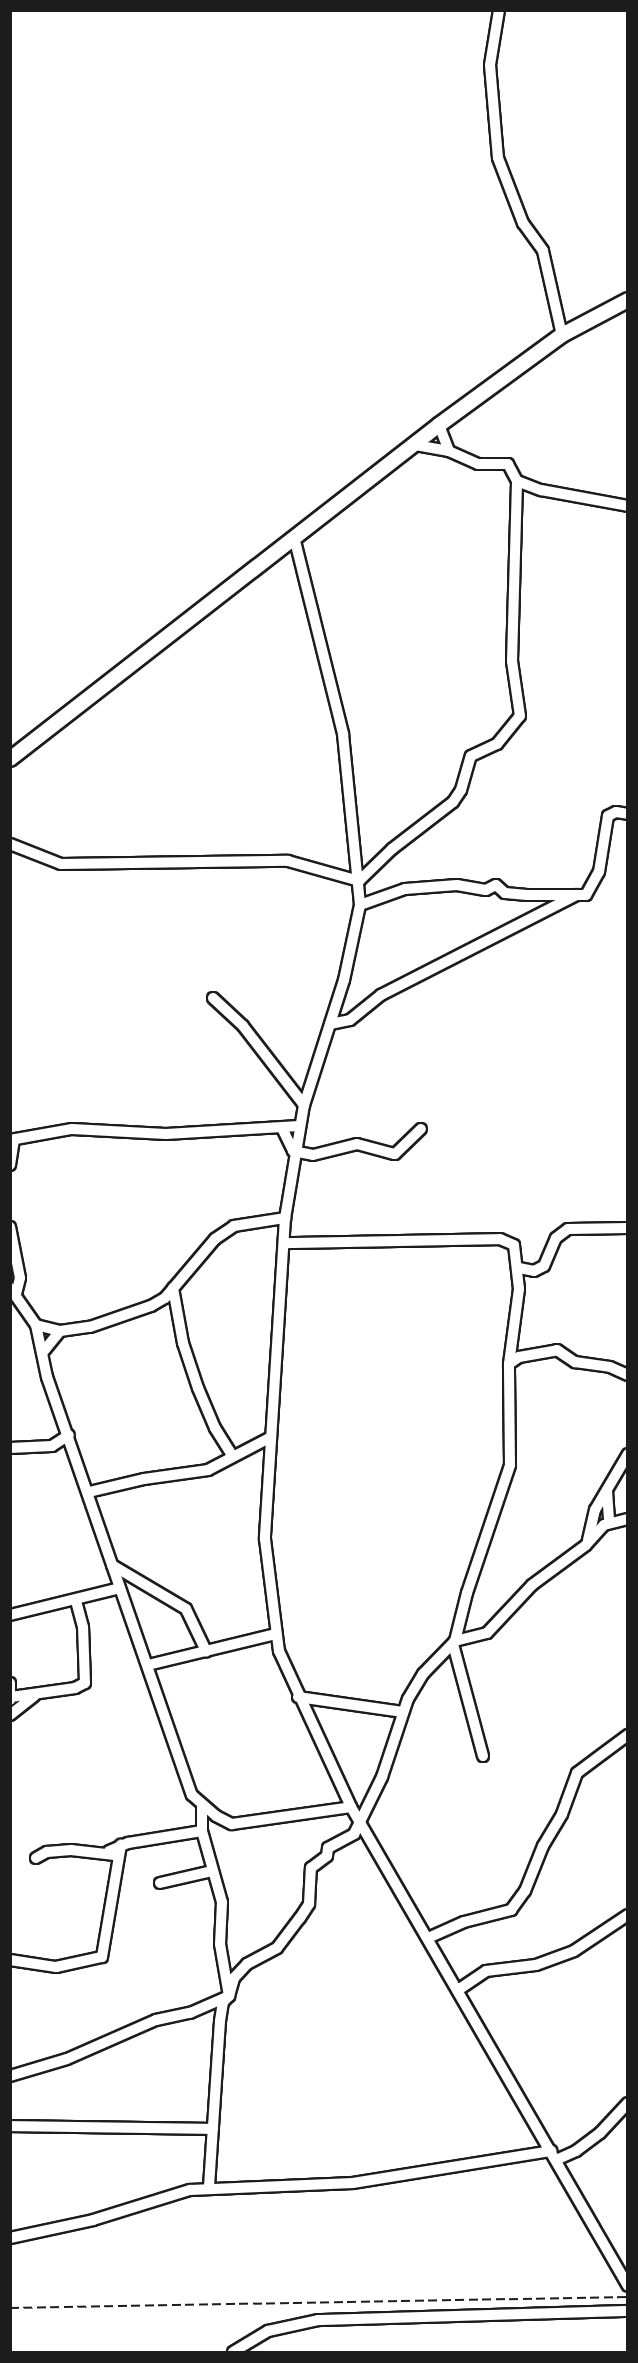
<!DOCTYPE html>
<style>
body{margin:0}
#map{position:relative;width:638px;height:2363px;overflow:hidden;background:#fff;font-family:"Playpen Sans",sans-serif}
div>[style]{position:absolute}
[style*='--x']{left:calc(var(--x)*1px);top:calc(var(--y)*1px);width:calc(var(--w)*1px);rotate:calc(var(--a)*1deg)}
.roads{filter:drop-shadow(2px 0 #1c1c1c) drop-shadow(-2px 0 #1c1c1c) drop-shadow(0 2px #1c1c1c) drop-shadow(0 -2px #1c1c1c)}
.minor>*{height:10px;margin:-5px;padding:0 5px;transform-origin:5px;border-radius:5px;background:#fff}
.major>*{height:14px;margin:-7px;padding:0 7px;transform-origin:7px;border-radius:7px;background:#fff}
.rail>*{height:2px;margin-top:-1px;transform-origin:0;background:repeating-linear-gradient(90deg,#1c1c1c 0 9px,transparent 0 13.5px)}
span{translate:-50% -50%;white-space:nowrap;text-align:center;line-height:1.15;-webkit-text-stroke:6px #fff;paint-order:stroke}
.frame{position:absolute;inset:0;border:12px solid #1c1c1c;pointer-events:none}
</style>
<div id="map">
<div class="roads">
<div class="minor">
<div style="--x:499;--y:10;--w:56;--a:99.3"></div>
<div style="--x:490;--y:65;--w:93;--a:85.1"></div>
<div style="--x:498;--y:158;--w:70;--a:69"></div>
<div style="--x:523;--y:223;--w:34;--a:54"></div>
<div style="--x:543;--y:251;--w:86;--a:77.3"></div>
<div style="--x:439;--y:425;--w:28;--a:69"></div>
<div style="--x:517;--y:481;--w:26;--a:21"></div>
<div style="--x:541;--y:490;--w:88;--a:10.4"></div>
<div style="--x:294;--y:537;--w:203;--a:76"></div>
<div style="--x:343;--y:734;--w:172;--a:84.3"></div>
<div style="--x:360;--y:905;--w:77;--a:102"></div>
<div style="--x:344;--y:980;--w:131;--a:107.7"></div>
<div style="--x:304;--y:1105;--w:115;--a:99.5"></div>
<div style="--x:285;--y:1218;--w:322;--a:93.6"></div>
<div style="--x:265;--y:1539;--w:113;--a:82.9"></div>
<div style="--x:279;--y:1651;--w:172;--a:65.2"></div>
<div style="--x:351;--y:1807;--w:553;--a:59.96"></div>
<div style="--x:10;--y:844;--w:55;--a:21.4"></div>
<div style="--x:61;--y:864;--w:227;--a:-0.8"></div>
<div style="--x:288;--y:861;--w:74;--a:15.7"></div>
<div style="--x:359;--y:881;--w:46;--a:-44.1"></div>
<div style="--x:392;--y:849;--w:77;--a:-37.6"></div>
<div style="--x:453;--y:802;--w:14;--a:-56"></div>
<div style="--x:461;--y:790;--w:35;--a:-74"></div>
<div style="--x:471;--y:756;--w:29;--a:-25"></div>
<div style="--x:497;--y:744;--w:36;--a:-51"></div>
<div style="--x:520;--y:716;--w:56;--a:-98.3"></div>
<div style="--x:512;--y:661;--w:180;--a:-88.4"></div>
<div style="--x:517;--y:481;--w:19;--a:-118"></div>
<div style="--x:508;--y:464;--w:30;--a:180"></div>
<div style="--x:478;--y:464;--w:32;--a:-156"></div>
<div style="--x:449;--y:451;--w:34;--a:-170"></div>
<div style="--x:360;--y:905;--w:48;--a:-19.6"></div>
<div style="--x:405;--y:889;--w:52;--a:-4.4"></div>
<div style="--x:457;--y:885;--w:29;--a:10"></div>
<div style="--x:486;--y:890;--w:11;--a:-27"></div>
<div style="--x:496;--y:885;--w:12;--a:42"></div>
<div style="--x:505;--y:893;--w:22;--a:5"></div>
<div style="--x:527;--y:895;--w:59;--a:0"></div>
<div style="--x:586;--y:895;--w:26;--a:-61"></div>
<div style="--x:599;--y:872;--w:57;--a:-80.9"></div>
<div style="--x:608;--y:816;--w:9;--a:-27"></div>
<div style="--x:616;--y:812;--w:12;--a:9"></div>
<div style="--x:213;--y:998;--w:41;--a:43"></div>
<div style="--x:243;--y:1026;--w:100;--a:52.3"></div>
<div style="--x:330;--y:1024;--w:20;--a:-11"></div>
<div style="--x:350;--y:1020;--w:40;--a:-39"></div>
<div style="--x:381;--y:995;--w:219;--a:-27.1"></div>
<div style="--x:282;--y:1128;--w:25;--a:64"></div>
<div style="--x:293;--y:1151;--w:20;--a:11"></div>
<div style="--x:313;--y:1155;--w:45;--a:-14"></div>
<div style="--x:357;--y:1144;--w:39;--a:15"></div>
<div style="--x:395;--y:1154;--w:36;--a:-44"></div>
<div style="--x:10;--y:1140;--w:63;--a:-10.1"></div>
<div style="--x:72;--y:1129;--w:94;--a:3"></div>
<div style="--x:166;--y:1134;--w:133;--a:-3.4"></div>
<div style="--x:10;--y:1165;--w:25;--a:-81"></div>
<div style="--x:10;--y:1227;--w:52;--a:78.9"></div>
<div style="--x:20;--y:1278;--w:16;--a:104"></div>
<div style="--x:519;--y:1268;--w:15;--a:11"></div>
<div style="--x:534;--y:1271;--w:11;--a:-27"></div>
<div style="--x:544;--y:1266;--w:30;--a:-67"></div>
<div style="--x:556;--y:1238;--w:15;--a:-37"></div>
<div style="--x:568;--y:1229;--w:60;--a:-1"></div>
<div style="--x:10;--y:1288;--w:45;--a:54.9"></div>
<div style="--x:36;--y:1325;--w:53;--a:78.1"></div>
<div style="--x:47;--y:1377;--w:442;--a:70.9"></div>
<div style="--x:192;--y:1795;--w:32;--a:41"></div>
<div style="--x:216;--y:1816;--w:18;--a:27"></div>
<div style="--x:232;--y:1824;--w:120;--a:-8.1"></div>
<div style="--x:173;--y:1288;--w:56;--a:79.7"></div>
<div style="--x:183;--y:1343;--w:47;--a:71.6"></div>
<div style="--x:198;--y:1388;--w:43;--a:67"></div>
<div style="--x:215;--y:1428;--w:32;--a:58"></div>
<div style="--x:36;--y:1325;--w:25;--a:14"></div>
<div style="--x:60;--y:1331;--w:30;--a:-8"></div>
<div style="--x:90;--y:1327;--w:65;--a:-19"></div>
<div style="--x:151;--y:1306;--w:16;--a:-30"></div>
<div style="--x:165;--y:1298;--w:77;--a:-49.7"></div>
<div style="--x:215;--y:1239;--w:23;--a:-34"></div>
<div style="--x:234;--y:1226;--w:52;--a:-8.9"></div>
<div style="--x:43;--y:1352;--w:27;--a:-51"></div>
<div style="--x:509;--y:1364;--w:12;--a:-35"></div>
<div style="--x:519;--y:1357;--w:39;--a:-10"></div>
<div style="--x:557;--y:1350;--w:22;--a:34"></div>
<div style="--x:575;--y:1362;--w:35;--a:8"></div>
<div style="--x:610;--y:1367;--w:20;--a:24"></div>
<div style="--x:10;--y:1448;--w:42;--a:-2.7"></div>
<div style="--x:52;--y:1446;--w:20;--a:-33"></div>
<div style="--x:607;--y:1491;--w:31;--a:86"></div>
<div style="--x:89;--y:1492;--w:57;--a:-13.3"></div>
<div style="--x:144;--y:1479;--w:65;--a:-8"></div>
<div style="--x:208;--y:1470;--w:71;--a:-27.6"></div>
<div style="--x:588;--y:1540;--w:31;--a:-77"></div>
<div style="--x:595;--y:1510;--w:65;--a:-59.5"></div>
<div style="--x:112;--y:1565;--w:86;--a:30.7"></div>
<div style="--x:186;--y:1609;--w:47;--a:64.5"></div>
<div style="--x:10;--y:1615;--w:113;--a:-13.8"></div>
<div style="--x:455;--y:1641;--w:33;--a:-14"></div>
<div style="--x:487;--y:1633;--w:66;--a:-46.8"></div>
<div style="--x:532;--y:1585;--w:67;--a:-36.5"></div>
<div style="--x:586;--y:1545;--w:27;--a:-48"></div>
<div style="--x:604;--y:1525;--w:25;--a:-14"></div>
<div style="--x:453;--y:1644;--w:116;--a:75"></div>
<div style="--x:148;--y:1665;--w:132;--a:-13.6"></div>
<div style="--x:10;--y:1683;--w:17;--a:90"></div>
<div style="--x:11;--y:1697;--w:65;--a:-8"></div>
<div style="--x:75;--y:1688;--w:11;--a:-27"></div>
<div style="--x:85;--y:1683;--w:56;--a:-92"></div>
<div style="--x:83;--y:1627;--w:28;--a:-105"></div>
<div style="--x:298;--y:1697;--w:106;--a:8.1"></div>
<div style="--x:10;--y:1715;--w:31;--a:-38"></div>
<div style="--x:202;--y:1806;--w:25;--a:90"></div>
<div style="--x:202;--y:1831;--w:74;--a:74.3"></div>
<div style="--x:222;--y:1902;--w:42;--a:92.7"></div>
<div style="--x:220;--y:1944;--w:53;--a:80.2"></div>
<div style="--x:229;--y:1996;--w:8;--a:135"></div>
<div style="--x:223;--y:2002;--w:19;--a:99"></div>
<div style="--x:220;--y:2021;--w:167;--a:93.8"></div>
<div style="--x:109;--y:1851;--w:21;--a:-23"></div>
<div style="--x:128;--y:1843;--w:75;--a:-9.2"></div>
<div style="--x:36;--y:1858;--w:13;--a:-29"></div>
<div style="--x:47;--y:1852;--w:24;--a:-5"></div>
<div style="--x:71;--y:1850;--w:44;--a:6.5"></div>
<div style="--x:160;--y:1883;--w:53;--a:-13"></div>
<div style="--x:428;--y:1938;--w:39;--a:-24"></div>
<div style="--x:464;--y:1922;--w:49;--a:-14.3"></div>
<div style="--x:511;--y:1910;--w:24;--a:-54"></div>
<div style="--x:525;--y:1891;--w:48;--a:-68.2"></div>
<div style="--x:543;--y:1846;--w:37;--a:-59"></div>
<div style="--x:562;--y:1814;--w:44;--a:-69.9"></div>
<div style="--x:577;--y:1773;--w:64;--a:-36.7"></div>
<div style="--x:10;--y:1960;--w:47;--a:8.7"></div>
<div style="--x:56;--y:1967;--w:47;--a:-12.3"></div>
<div style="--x:102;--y:1957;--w:114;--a:-80.4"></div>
<div style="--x:458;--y:1990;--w:34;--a:-34"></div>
<div style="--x:486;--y:1971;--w:50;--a:-6.8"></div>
<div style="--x:536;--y:1965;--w:40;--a:-20.2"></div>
<div style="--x:574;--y:1951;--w:65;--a:-33.7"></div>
<div style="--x:10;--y:2076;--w:59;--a:-16.6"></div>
<div style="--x:67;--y:2059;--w:97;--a:-23.7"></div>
<div style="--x:156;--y:2020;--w:35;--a:-12"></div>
<div style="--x:190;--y:2013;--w:43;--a:-23.6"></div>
<div style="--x:229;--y:1996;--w:19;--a:-74"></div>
<div style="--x:234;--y:1978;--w:19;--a:-47"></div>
<div style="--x:247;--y:1964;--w:34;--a:-28"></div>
<div style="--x:277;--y:1948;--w:38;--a:-53"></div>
<div style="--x:300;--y:1918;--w:17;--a:-57"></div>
<div style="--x:309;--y:1904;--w:36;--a:-87"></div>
<div style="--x:311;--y:1868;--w:20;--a:-37"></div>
<div style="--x:327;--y:1856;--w:8;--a:-83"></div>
<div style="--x:328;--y:1848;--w:30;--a:-28"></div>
<div style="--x:354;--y:1834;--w:64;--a:-63.8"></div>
<div style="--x:382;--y:1777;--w:82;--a:-71.6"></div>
<div style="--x:408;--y:1699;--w:29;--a:-59"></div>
<div style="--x:423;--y:1674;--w:46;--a:-45.9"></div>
<div style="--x:455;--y:1641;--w:49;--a:-76"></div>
<div style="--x:467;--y:1593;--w:135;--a:-71.4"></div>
<div style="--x:510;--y:1465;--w:101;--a:-90.6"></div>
<div style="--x:509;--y:1364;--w:76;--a:-82.4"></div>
<div style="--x:519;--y:1289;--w:44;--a:-96.5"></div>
<div style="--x:514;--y:1245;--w:15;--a:-157"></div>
<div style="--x:500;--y:1239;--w:215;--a:178.9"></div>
<div style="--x:10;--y:2126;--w:203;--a:0.8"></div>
<div style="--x:556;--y:2160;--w:22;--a:-24"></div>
<div style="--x:576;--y:2151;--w:30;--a:-37"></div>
<div style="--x:600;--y:2133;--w:41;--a:-47"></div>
<div style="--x:10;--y:2238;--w:85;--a:-12.2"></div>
<div style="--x:93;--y:2220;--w:102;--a:-17.2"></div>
<div style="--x:190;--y:2190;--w:163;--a:-2.5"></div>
<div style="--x:353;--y:2183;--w:201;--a:-9.2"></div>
<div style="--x:233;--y:2352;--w:41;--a:-31"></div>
<div style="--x:268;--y:2331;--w:51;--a:-12.4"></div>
<div style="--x:318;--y:2320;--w:310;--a:-1.7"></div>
</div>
<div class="major">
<div style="--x:10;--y:759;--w:544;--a:-37.9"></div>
<div style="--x:439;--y:425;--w:152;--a:-36.2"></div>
<div style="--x:562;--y:335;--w:75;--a:-27.9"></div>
</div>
</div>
<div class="rail">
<div style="--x:10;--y:2308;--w:618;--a:-1.02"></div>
</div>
<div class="frame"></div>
</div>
